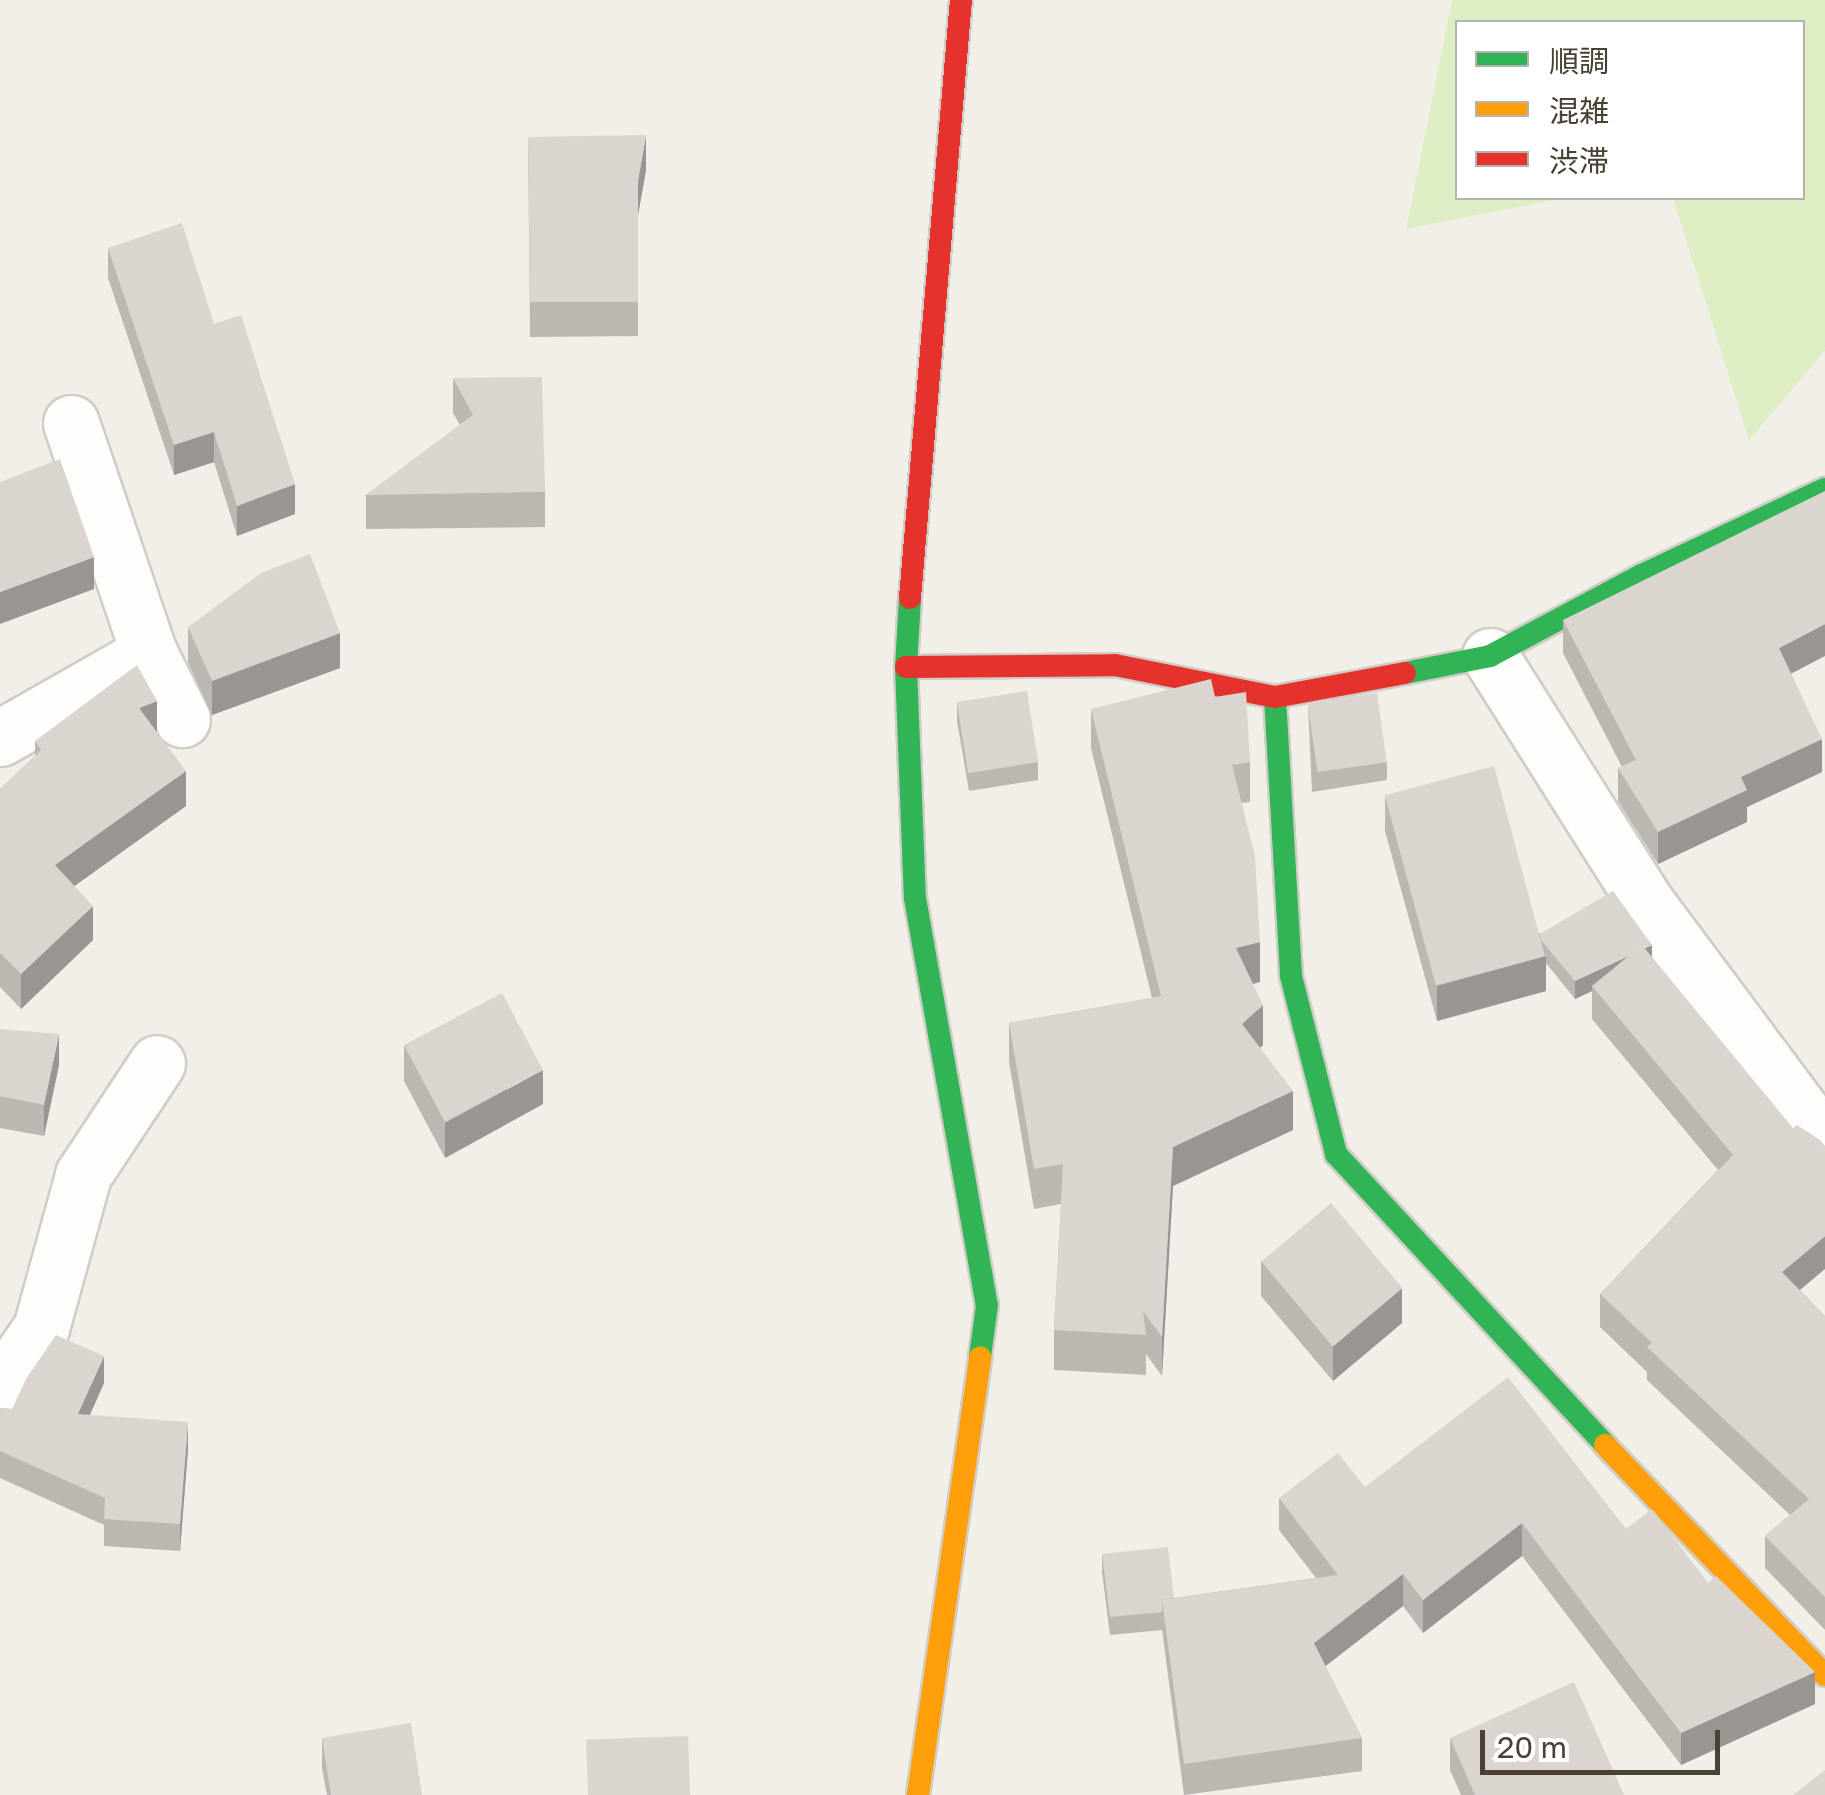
<!DOCTYPE html>
<meta charset="utf-8">
<style>
body{margin:0}
#map{position:relative;width:1825px;height:1795px;overflow:hidden;background:#f2efe8;font-family:"Golos Text","Noto Sans JP",sans-serif}
div>[style]{position:absolute}
[style*='--x']{left:calc(var(--x)*1px);top:calc(var(--y)*1px);width:calc(var(--w)*1px);rotate:calc(var(--a)*1deg)}
.green>*{inset:0;background:#ddeec5}
.roads{filter:drop-shadow(2px 0 #d0cdc6) drop-shadow(-2px 0 #d0cdc6) drop-shadow(0 2px #d0cdc6) drop-shadow(0 -2px #d0cdc6)}
.street>*{height:55px;margin:-27.5px;padding:0 27.5px;transform-origin:27.5px;border-radius:27.5px;background:#fdfdfc}
.fast>*{height:22px;margin:-11px;padding:0 11px;transform-origin:11px;border-radius:11px;background:#30b455}
.slow>*{height:22px;margin:-11px;padding:0 11px;transform-origin:11px;border-radius:11px;background:#ff9f0a}
.jam>*{height:22px;margin:-11px;padding:0 11px;transform-origin:11px;border-radius:11px;background:#e5322d}
.wall>*{inset:0;background:#bbb8b2}
.shaded-wall>*{inset:0;background:#999691}
.building>*{inset:0;background:#dad6cf;transform-origin:0 0}
span{translate:-50% -50%;white-space:nowrap;text-align:center;line-height:1.15;-webkit-text-stroke:10px #fff;paint-order:stroke}
.legend{position:absolute;left:1455px;top:20px;width:350px;height:180px;box-sizing:border-box;background:#fff;border:2px solid #b6b3ae;margin:0;padding:12px 18px;list-style:none;font-size:30px;color:#484134}
.legend li{display:flex;align-items:center;gap:20px;height:50px}
.legend b{width:50px;border:2px solid #b6b3ae}
.scale{position:absolute;left:1480px;top:1730px;width:240px;height:45px;box-sizing:border-box;border:5px solid #484134;border-top:0;padding-left:12px;font-size:30px;line-height:35px;white-space:nowrap;color:#484134;-webkit-text-stroke:8px #fff;paint-order:stroke}
</style>
<div id="map">
<div class="green">
<div style="clip-path:polygon(1452px 0,1825px 0,1825px 351px,1749px 440px,1673px 198px,1802px 198px,1802px 22px,1458px 22px,1458px 198px,1565px 198px,1406px 229px)"></div>
</div>
<div class="roads">
<div class="street">
<div style="--x:71;--y:423;--w:243;--a:71.3"></div>
<div style="--x:149;--y:653;--w:74;--a:63.4"></div>
<div style="--x:1490;--y:656;--w:289;--a:57.7"></div>
<div style="--x:1644;--y:900;--w:303;--a:53.3"></div>
<div style="--x:0;--y:738;--w:172;--a:-29.7"></div>
<div style="--x:0;--y:1388;--w:73;--a:-55.7"></div>
<div style="--x:41;--y:1328;--w:159;--a:-74.6"></div>
<div style="--x:83;--y:1175;--w:134;--a:-56.5"></div>
</div>
<div class="fast">
<div style="--x:910;--y:598;--w:69;--a:93.3"></div>
<div style="--x:906;--y:667;--w:231;--a:87.8"></div>
<div style="--x:915;--y:898;--w:413;--a:80"></div>
<div style="--x:987;--y:1305;--w:52;--a:97.7"></div>
<div style="--x:1405;--y:673;--w:87;--a:-11.3"></div>
<div style="--x:1490;--y:656;--w:172;--a:-28.1"></div>
<div style="--x:1642;--y:575;--w:202;--a:-25.2"></div>
<div style="--x:1275;--y:697;--w:279;--a:86.7"></div>
<div style="--x:1291;--y:976;--w:184;--a:75.8"></div>
<div style="--x:1336;--y:1154;--w:396;--a:47.2"></div>
</div>
<div class="slow">
<div style="--x:1605;--y:1445;--w:318;--a:46.3"></div>
<div style="--x:918;--y:1795;--w:442;--a:-81.9"></div>
</div>
<div class="jam">
<div style="--x:910;--y:598;--w:600;--a:-85.13"></div>
<div style="--x:906;--y:667;--w:209;--a:-0.5"></div>
<div style="--x:1115;--y:665;--w:163;--a:11.3"></div>
<div style="--x:1275;--y:697;--w:132;--a:-10.5"></div>
</div>
</div>
<div class="wall">
<div style="clip-path:polygon(528px 137px,646px 170px,638px 215px,638px 336px,530px 337px)"></div>
<div style="clip-path:polygon(108px 248px,214px 324px,295px 514px,237px 536px,214px 462px,174px 475px,108px 278px)"></div>
<div style="clip-path:polygon(453px 378px,545px 492px,545px 527px,366px 529px,366px 495px,460px 425px,453px 413px)"></div>
<div style="clip-path:polygon(1563px 620px,1791px 674px,1822px 772px,1747px 807px,1747px 822px,1658px 864px,1618px 801px,1618px 768px,1622px 767px,1563px 653px)"></div>
<div style="clip-path:polygon(188px 627px,340px 668px,212px 715px,188px 662px)"></div>
<div style="clip-path:polygon(1215px 697px,1250px 762px,1250px 802px,1242px 803px,1260px 982px,1253px 984px,1263px 1045px,1260px 1048px,1293px 1130px,1173px 1186px,1162px 1376px,1146px 1354px,1146px 1375px,1054px 1370px,1054px 1330px,1061px 1204px,1034px 1209px,1009px 1062px,1009px 1023px,1152px 998px,1091px 748px,1091px 709px)"></div>
<div style="clip-path:polygon(957px 702px,1038px 762px,1038px 780px,969px 791px,957px 721px)"></div>
<div style="clip-path:polygon(1308px 705px,1387px 762px,1387px 780px,1312px 792px)"></div>
<div style="clip-path:polygon(157px 731px,186px 806px,74px 886px,93px 940px,21px 1009px,0 987px,0 789px,35px 756px,35px 741px)"></div>
<div style="clip-path:polygon(1385px 797px,1540px 934px,1652px 958px,1800px 1290px,1825px 1316px,1825px 1630px,1765px 1568px,1765px 1536px,1790px 1515px,1647px 1380px,1647px 1372px,1600px 1327px,1600px 1294px,1718px 1170px,1592px 1019px,1592px 991px,1575px 999px,1546px 963px,1546px 991px,1437px 1021px,1385px 831px)"></div>
<div style="clip-path:polygon(0 1029px,59px 1065px,44px 1136px,0 1128px)"></div>
<div style="clip-path:polygon(404px 1046px,543px 1104px,445px 1158px,404px 1081px)"></div>
<div style="clip-path:polygon(1261px 1261px,1402px 1323px,1333px 1381px,1261px 1296px)"></div>
<div style="clip-path:polygon(104px 1383px,90px 1415px,188px 1449px,180px 1551px,104px 1546px,104px 1525px,0 1478px,0 1408px,12px 1409px)"></div>
<div style="clip-path:polygon(1365px 1487px,1626px 1529px,1708px 1583px,1815px 1704px,1681px 1765px,1522px 1556px,1423px 1633px,1403px 1606px,1325px 1666px,1362px 1738px,1362px 1771px,1184px 1795px,1162px 1630px,1110px 1635px,1102px 1572px,1102px 1554px,1174px 1598px,1316px 1578px,1279px 1530px,1279px 1498px)"></div>
<div style="clip-path:polygon(322px 1738px,422px 1795px,327px 1795px,322px 1768px)"></div>
<div style="clip-path:polygon(1450px 1738px,1624px 1795px,1461px 1795px,1450px 1770px)"></div>
</div>
<div class="shaded-wall">
<div style="clip-path:polygon(646px 135px,646px 170px,638px 215px,638px 181px)"></div>
<div style="clip-path:polygon(214px 432px,214px 462px,174px 475px,174px 445px)"></div>
<div style="clip-path:polygon(295px 484px,295px 514px,237px 536px,237px 506px)"></div>
<div style="clip-path:polygon(94px 557px,94px 589px,0 624px,0 592px)"></div>
<div style="clip-path:polygon(1825px 624px,1825px 656px,1779px 680px,1779px 648px)"></div>
<div style="clip-path:polygon(340px 633px,340px 668px,212px 715px,212px 681px)"></div>
<div style="clip-path:polygon(157px 701px,157px 736px,139px 708px)"></div>
<div style="clip-path:polygon(1822px 739px,1822px 772px,1747px 807px,1747px 822px,1658px 864px,1658px 832px,1741px 777px)"></div>
<div style="clip-path:polygon(186px 771px,186px 806px,55px 900px,55px 865px)"></div>
<div style="clip-path:polygon(93px 906px,93px 940px,21px 1009px,21px 974px)"></div>
<div style="clip-path:polygon(1260px 942px,1260px 982px,1236px 988px,1236px 948px)"></div>
<div style="clip-path:polygon(1652px 945px,1652px 963px,1592px 986px,1592px 991px,1575px 999px,1575px 981px)"></div>
<div style="clip-path:polygon(1546px 956px,1546px 991px,1437px 1021px,1437px 986px)"></div>
<div style="clip-path:polygon(1263px 1005px,1263px 1045px,1242px 1064px,1242px 1024px)"></div>
<div style="clip-path:polygon(59px 1034px,59px 1065px,44px 1136px,44px 1105px)"></div>
<div style="clip-path:polygon(543px 1070px,543px 1104px,445px 1158px,445px 1123px)"></div>
<div style="clip-path:polygon(1293px 1091px,1293px 1130px,1173px 1186px,1162px 1376px,1162px 1337px,1173px 1147px)"></div>
<div style="clip-path:polygon(1825px 1236px,1825px 1269px,1782px 1305px,1782px 1272px)"></div>
<div style="clip-path:polygon(1402px 1288px,1402px 1323px,1333px 1381px,1333px 1347px)"></div>
<div style="clip-path:polygon(104px 1356px,104px 1383px,78px 1441px,78px 1414px)"></div>
<div style="clip-path:polygon(188px 1422px,188px 1449px,180px 1551px,180px 1524px)"></div>
<div style="clip-path:polygon(1522px 1523px,1522px 1556px,1423px 1633px,1423px 1600px)"></div>
<div style="clip-path:polygon(1403px 1574px,1403px 1606px,1314px 1675px,1314px 1643px)"></div>
<div style="clip-path:polygon(1815px 1672px,1815px 1704px,1681px 1765px,1681px 1733px)"></div>
</div>
<div class="building">
<div style="clip-path:polygon(646px 135px,638px 181px,638px 302px,530px 302px,528px 137px)"></div>
<div style="clip-path:polygon(182px 223px,214px 324px,241px 315px,295px 484px,237px 506px,214px 432px,174px 445px,108px 248px)"></div>
<div style="clip-path:polygon(542px 377px,545px 492px,366px 495px,473px 415px,453px 378px)"></div>
<div style="clip-path:polygon(60px 459px,94px 557px,0 592px,0 482px)"></div>
<div style="clip-path:polygon(1825px 491px,1825px 624px,1779px 648px,1822px 739px,1741px 777px,1747px 790px,1658px 832px,1618px 768px,1636px 760px,1563px 620px)"></div>
<div style="clip-path:polygon(310px 554px,340px 633px,212px 681px,188px 627px,261px 573px)"></div>
<div style="clip-path:polygon(137px 665px,157px 701px,139px 708px,186px 771px,55px 865px,93px 906px,21px 974px,0 953px,0 789px,41px 750px,35px 741px)"></div>
<div style="clip-path:polygon(1211px 679px,1215px 697px,1246px 692px,1250px 762px,1232px 765px,1255px 856px,1260px 942px,1236px 948px,1263px 1005px,1242px 1024px,1293px 1091px,1173px 1147px,1162px 1337px,1143px 1311px,1146px 1335px,1054px 1330px,1063px 1164px,1034px 1169px,1009px 1023px,1161px 996px,1091px 709px)"></div>
<div style="left:1027px;top:691px;width:72px;height:71px;rotate:81deg"></div>
<div style="left:1377px;top:693px;width:70px;height:70px;rotate:82deg"></div>
<div style="left:1494px;top:766px;width:197px;height:113px;rotate:75deg"></div>
<div style="clip-path:polygon(1613px 891px,1652px 945px,1644px 948px,1642px 945px,1629px 956px,1575px 981px,1541px 940px,1540px 934px)"></div>
<div style="clip-path:polygon(1642px 945px,1793px 1128px,1797px 1125px,1820px 1140px,1825px 1146px,1825px 1236px,1782px 1272px,1825px 1316px,1825px 1597px,1765px 1536px,1809px 1499px,1647px 1347px,1652px 1343px,1600px 1294px,1733px 1155px,1592px 986px)"></div>
<div style="left:502px;top:993px;width:87px;height:111px;rotate:62deg"></div>
<div style="clip-path:polygon(0 1029px,59px 1034px,44px 1105px,0 1096px)"></div>
<div style="left:1331px;top:1203px;width:111px;height:91px;rotate:50deg"></div>
<div style="clip-path:polygon(56px 1335px,104px 1356px,78px 1414px,188px 1422px,180px 1524px,104px 1519px,105px 1498px,0 1451px,0 1408px,12px 1409px,26px 1379px)"></div>
<div style="clip-path:polygon(1508px 1377px,1626px 1529px,1652px 1509px,1708px 1583px,1716px 1576px,1815px 1672px,1681px 1733px,1522px 1523px,1423px 1600px,1403px 1574px,1314px 1643px,1362px 1738px,1184px 1764px,1162px 1600px,1338px 1575px,1279px 1498px,1338px 1453px,1365px 1487px)"></div>
<div style="clip-path:polygon(1168px 1547px,1174px 1598px,1162px 1600px,1162px 1612px,1110px 1617px,1102px 1554px)"></div>
<div style="clip-path:polygon(1574px 1682px,1624px 1795px,1475px 1795px,1450px 1738px)"></div>
<div style="clip-path:polygon(411px 1723px,422px 1795px,331px 1795px,322px 1738px)"></div>
<div style="left:688px;top:1736px;width:59px;height:102px;rotate:88deg"></div>
<div style="clip-path:polygon(1825px 1770px,1825px 1795px,1793px 1795px)"></div>
</div>
<ul class="legend">
<li><b style="height:12px;background:#30b455"></b>順調</li>
<li><b style="height:12px;background:#ff9f0a"></b>混雑</li>
<li><b style="height:12px;background:#e5322d"></b>渋滞</li>
</ul>
<div class="scale">20 m</div>
</div>
